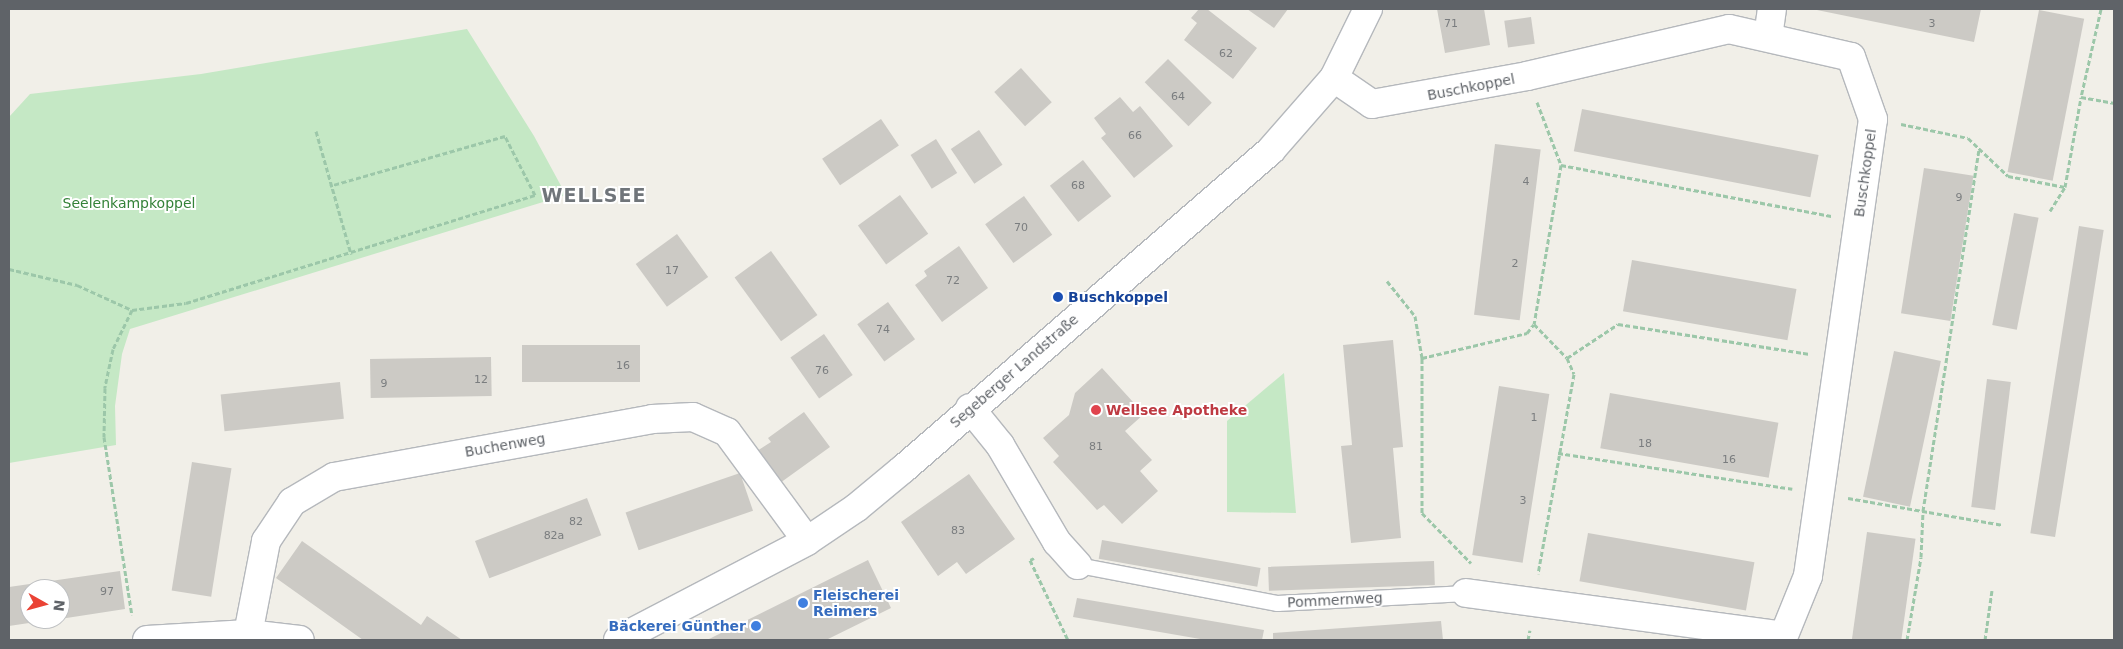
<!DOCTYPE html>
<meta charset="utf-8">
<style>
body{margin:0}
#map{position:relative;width:2123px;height:649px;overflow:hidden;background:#f1efe8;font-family:"DejaVu Sans",sans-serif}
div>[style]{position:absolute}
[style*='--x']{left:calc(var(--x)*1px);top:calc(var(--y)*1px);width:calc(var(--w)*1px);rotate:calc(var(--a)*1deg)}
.green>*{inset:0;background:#c5e8c5}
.building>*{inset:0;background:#cccac5;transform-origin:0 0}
.path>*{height:3px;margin-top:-1.5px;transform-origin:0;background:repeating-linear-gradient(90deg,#9cc7a9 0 5px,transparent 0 7.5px)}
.roads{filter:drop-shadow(1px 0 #b5b8bc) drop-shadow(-1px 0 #b5b8bc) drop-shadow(0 1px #b5b8bc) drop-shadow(0 -1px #b5b8bc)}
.service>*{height:15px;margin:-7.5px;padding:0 7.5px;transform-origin:7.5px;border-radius:7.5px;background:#fff}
.minor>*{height:28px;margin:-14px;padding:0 14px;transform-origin:14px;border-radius:14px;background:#fff}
.dots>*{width:14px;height:14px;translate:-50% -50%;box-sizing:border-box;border:2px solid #fff;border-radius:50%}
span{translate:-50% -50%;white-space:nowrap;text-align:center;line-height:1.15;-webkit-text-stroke:4px #fff;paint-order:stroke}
.number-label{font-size:11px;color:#7a7d7f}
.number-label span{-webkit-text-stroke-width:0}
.street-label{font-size:14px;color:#5f6368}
.park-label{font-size:14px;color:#348238}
.transit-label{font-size:14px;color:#164399;font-weight:700}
.left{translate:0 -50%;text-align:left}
.health-label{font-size:14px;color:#be3a42;font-weight:700}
.shop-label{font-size:14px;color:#366cbe;font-weight:700}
.right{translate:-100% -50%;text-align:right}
.district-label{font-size:19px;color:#70757a;font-weight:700;letter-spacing:1px}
.frame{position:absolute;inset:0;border:10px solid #5f6368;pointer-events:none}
.north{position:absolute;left:20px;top:579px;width:50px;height:50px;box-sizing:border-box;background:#fff;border:1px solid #bfc1c3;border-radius:50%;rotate:97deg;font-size:14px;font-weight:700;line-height:20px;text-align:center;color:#5f6368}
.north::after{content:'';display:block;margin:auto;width:18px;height:22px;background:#ea4335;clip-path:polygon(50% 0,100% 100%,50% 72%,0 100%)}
</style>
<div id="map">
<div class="green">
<div style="clip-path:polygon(467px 29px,534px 136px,566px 195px,130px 329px,122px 354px,115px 406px,116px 445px,9px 463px,9px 117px,30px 94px,201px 74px)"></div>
<div style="clip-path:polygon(1284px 373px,1296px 513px,1227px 512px,1227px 421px)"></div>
</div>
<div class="building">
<div style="clip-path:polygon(1199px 9px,1207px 9px,1257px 48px,1233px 79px,1184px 40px,1197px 23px,1191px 18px)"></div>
<div style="clip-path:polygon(1247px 9px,1288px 9px,1274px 28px)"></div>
<div style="clip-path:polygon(1437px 9px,1484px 9px,1490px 45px,1445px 53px)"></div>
<div style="clip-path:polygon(1812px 9px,1981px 9px,1974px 42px)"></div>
<div style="left:2039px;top:10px;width:46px;height:165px;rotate:11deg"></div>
<div style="left:1531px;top:17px;width:27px;height:27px;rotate:82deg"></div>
<div style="left:1168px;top:59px;width:62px;height:33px;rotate:45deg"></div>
<div style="left:1021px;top:68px;width:46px;height:36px;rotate:48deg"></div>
<div style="clip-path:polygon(1120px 97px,1133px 112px,1140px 106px,1173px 146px,1134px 178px,1101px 138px,1106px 134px,1094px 118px)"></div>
<div style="left:1582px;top:109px;width:241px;height:43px;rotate:11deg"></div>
<div style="left:881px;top:119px;width:32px;height:71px;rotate:56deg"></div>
<div style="left:979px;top:130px;width:42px;height:34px;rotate:56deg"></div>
<div style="left:936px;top:139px;width:40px;height:30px;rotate:58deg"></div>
<div style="left:1495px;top:144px;width:46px;height:172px;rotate:7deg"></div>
<div style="left:1083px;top:160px;width:46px;height:42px;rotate:52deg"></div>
<div style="left:1924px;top:168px;width:50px;height:147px;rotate:9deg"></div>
<div style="left:900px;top:195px;width:48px;height:52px;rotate:54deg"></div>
<div style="left:1024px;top:196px;width:48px;height:48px;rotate:54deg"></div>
<div style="left:2014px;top:213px;width:25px;height:114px;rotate:11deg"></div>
<div style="left:2079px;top:226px;width:25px;height:311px;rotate:9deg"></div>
<div style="left:677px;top:234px;width:53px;height:51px;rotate:54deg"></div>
<div style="clip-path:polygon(959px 246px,988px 288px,942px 322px,915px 285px,927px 276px,924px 271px)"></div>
<div style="left:771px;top:251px;width:79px;height:45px;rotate:54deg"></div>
<div style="left:1632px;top:260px;width:167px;height:52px;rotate:10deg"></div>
<div style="left:888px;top:302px;width:46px;height:38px;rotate:54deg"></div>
<div style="left:824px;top:334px;width:50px;height:41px;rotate:55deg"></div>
<div style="clip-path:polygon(1393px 340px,1403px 447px,1393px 448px,1401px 538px,1351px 543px,1341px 446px,1352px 445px,1343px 345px)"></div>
<div style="left:640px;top:345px;width:37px;height:118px;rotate:90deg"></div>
<div style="left:1894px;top:351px;width:48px;height:149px;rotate:12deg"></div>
<div style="left:491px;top:357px;width:39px;height:121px;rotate:89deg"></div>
<div style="clip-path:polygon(1102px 368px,1144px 414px,1125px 431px,1152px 460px,1140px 471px,1158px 491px,1122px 524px,1104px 505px,1097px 510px,1053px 462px,1059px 456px,1043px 438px,1069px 415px,1075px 393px)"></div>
<div style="left:1987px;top:379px;width:24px;height:129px;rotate:7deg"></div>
<div style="left:340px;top:382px;width:37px;height:120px;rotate:84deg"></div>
<div style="left:1499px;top:386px;width:51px;height:171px;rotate:9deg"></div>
<div style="left:1610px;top:393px;width:171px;height:56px;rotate:10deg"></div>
<div style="clip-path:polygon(804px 412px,830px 447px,780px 483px,757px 451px,771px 442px,768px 438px)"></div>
<div style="left:192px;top:462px;width:40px;height:130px;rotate:9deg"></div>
<div style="left:740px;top:473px;width:40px;height:121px;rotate:71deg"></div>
<div style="clip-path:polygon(969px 474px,1015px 539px,966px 574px,957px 562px,938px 576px,901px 522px)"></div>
<div style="left:587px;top:498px;width:40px;height:120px;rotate:69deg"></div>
<div style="left:1867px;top:532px;width:49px;height:110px;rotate:8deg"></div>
<div style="left:1588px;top:533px;width:169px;height:49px;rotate:10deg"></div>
<div style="left:1102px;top:540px;width:161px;height:19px;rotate:10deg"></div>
<div style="clip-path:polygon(302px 541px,421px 625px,427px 616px,462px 640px,363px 640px,276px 578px)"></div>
<div style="clip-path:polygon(868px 560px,891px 608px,826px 640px,707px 640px)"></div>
<div style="left:1434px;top:561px;width:24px;height:166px;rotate:88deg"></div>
<div style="clip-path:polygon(120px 571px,125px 609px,60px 619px,60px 589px,30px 589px,30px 619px,49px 620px,9px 626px,9px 587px)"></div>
<div style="clip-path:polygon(1077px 598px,1264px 630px,1262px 640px,1206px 640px,1073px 617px)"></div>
<div style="clip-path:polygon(1441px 621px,1443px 640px,1273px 640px,1273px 633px)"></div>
</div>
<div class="path">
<div style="--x:2101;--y:9;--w:90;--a:102.8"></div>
<div style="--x:2081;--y:97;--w:34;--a:10"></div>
<div style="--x:1537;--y:102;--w:67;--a:69.1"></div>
<div style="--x:1561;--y:165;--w:161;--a:99.6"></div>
<div style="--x:1534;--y:324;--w:47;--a:45.9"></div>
<div style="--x:1567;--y:358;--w:17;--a:66"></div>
<div style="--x:1574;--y:374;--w:203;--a:100.2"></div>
<div style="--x:1901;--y:124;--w:68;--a:11.8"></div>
<div style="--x:1968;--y:138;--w:55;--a:43.5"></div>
<div style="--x:2008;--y:176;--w:58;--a:10.9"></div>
<div style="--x:2065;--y:187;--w:91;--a:-79.9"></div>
<div style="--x:316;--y:131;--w:128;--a:74.1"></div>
<div style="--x:1561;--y:165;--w:275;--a:10.7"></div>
<div style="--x:2050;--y:211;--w:28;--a:-58"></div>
<div style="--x:9;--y:269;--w:70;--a:13.2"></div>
<div style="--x:77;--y:285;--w:60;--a:24.4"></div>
<div style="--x:132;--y:310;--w:54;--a:-7.4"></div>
<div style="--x:186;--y:303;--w:365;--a:-17.2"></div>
<div style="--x:535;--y:195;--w:66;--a:-117"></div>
<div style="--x:505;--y:136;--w:182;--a:164.1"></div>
<div style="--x:1387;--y:281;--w:45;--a:51.3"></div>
<div style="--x:1415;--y:316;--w:43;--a:80.5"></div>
<div style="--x:1422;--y:358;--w:155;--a:90"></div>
<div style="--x:1422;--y:513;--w:70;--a:45.6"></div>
<div style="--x:132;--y:310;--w:43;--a:116"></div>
<div style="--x:113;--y:349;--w:40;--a:102"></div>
<div style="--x:105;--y:388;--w:49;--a:91.2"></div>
<div style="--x:104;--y:437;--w:180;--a:81.1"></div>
<div style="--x:1422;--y:358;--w:108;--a:-13.4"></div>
<div style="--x:1527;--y:333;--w:11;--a:-52"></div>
<div style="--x:1567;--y:358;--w:61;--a:-33.7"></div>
<div style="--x:1618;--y:324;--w:194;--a:8.9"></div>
<div style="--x:1558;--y:453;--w:237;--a:8.7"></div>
<div style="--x:1848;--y:498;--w:156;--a:9.9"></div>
<div style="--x:1034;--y:558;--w:4;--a:153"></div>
<div style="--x:1030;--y:560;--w:89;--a:64.6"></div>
<div style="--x:1528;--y:640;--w:10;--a:-79"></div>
<div style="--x:1907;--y:640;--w:84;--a:-80.4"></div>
<div style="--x:1921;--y:557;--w:46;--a:-87.5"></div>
<div style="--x:1923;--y:511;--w:367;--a:-81.2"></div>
<div style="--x:1985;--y:640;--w:50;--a:-82"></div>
</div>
<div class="roads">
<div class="service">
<div style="--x:1078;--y:565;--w:203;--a:10.8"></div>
<div style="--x:1277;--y:603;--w:189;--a:-3"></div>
</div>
<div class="minor">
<div style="--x:1768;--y:37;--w:28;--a:-82"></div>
<div style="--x:1334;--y:78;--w:46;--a:34.4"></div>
<div style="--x:1372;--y:104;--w:158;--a:-10.2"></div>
<div style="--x:1527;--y:76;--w:207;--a:-13.1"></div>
<div style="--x:1729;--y:29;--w:125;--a:12.9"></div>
<div style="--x:1851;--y:57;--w:66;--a:70.5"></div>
<div style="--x:1873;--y:119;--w:462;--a:98.1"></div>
<div style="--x:1808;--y:576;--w:69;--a:112.1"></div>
<div style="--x:970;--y:408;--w:48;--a:51"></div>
<div style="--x:1000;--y:445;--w:113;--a:59.6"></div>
<div style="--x:1057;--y:542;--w:31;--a:48"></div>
<div style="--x:1466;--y:593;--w:319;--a:7.7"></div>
<div style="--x:248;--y:634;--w:95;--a:-79"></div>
<div style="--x:266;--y:541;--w:47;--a:-56.3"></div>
<div style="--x:292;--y:502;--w:49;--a:-30.8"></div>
<div style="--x:334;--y:477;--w:323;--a:-10.3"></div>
<div style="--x:652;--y:419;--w:41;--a:-2.8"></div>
<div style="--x:693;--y:417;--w:37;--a:24"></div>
<div style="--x:727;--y:432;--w:135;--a:53.7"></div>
<div style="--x:147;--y:640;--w:101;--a:-3.4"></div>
<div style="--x:248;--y:634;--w:52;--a:6.6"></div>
<div style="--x:618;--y:640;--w:213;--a:-27.6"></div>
<div style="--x:807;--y:541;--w:59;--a:-34"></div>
<div style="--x:856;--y:508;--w:61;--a:-39.7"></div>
<div style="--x:903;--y:469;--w:487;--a:-40.9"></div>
<div style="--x:1271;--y:150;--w:96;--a:-48.8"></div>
<div style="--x:1334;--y:78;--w:77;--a:-63.8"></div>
</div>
</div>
<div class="dots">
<div style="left:1058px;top:297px;background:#1a4fb4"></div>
<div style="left:1096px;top:410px;background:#e0444e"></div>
<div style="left:803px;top:603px;background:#3f7fe0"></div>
<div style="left:756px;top:626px;background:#3f7fe0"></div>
</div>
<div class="number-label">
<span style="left:1451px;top:24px">71</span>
<span style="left:1932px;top:24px">3</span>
<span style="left:1226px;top:54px">62</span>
<span style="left:1178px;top:97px">64</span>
<span style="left:1135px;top:136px">66</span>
<span style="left:1526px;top:182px">4</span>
<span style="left:1078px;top:186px">68</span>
<span style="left:1959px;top:198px">9</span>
<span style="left:1021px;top:228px">70</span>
<span style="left:1515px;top:264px">2</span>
<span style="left:672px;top:271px">17</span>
<span style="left:953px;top:281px">72</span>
<span style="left:883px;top:330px">74</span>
<span style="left:623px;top:366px">16</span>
<span style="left:822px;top:371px">76</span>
<span style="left:481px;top:380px">12</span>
<span style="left:384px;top:384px">9</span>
<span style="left:1534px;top:418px">1</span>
<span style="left:1645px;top:444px">18</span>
<span style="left:1096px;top:447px">81</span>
<span style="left:1729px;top:460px">16</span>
<span style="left:1523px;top:501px">3</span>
<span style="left:576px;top:522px">82</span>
<span style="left:958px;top:531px">83</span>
<span style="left:554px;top:536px">82a</span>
<span style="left:107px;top:592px">97</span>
</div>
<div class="street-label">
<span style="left:1471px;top:87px;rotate:-11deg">Buschkoppel</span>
<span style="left:1865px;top:173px;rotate:-82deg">Buschkoppel</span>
<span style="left:1014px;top:371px;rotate:-41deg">Segeberger Landstraße</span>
<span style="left:505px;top:445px;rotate:-10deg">Buchenweg</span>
<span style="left:1335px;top:600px;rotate:-3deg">Pommernweg</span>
</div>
<div class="park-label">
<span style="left:129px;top:203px">Seelenkampkoppel</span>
</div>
<div class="transit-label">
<span class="left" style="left:1068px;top:297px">Buschkoppel</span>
</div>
<div class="health-label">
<span class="left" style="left:1106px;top:410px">Wellsee Apotheke</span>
</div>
<div class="shop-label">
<span class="left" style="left:813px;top:603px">Fleischerei<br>Reimers</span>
<span class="right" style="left:746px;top:626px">Bäckerei Günther</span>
</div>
<div class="district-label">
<span style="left:594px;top:196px">WELLSEE</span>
</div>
<div class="frame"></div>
<div class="north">N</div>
</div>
